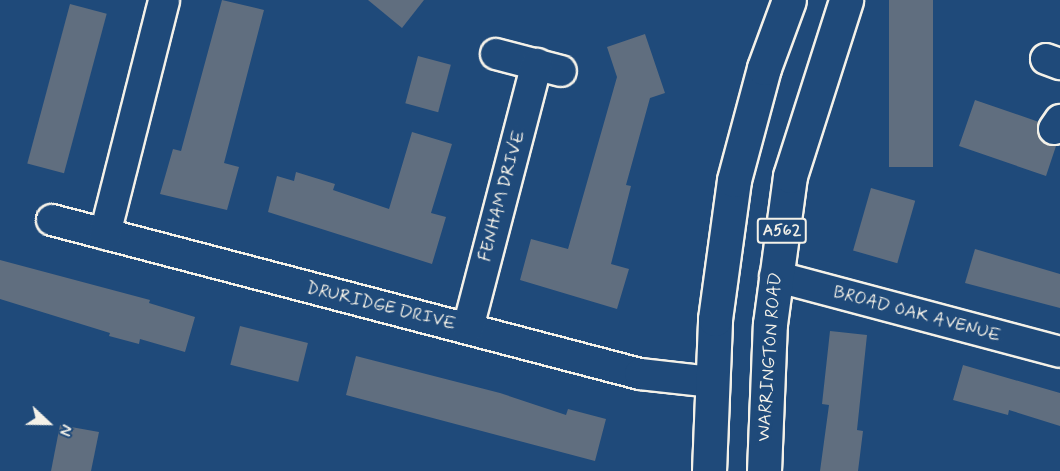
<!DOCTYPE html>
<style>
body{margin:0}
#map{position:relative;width:1060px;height:471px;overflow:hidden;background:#1f4a7a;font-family:Mynerve,sans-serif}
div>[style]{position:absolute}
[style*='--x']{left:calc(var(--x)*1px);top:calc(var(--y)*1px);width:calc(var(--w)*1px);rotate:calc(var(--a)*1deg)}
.building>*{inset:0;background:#606e7f;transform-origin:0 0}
.roads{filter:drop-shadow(2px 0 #f4f1e8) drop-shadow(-2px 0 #f4f1e8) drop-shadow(0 2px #f4f1e8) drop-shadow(0 -2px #f4f1e8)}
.minor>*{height:30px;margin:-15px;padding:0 15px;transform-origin:15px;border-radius:15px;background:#1f4a7a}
.major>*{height:33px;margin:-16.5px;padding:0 16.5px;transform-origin:16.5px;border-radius:16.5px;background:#1f4a7a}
span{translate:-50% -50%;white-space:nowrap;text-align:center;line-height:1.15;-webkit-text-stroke:6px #1f4a7a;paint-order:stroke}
.shield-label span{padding:2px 4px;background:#1f4a7a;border:2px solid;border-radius:4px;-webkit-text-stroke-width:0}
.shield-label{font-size:16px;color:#f4f1e8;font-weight:700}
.street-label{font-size:18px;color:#f4f1e8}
.north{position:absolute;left:18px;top:393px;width:60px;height:60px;-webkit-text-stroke:4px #1f4a7a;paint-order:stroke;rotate:112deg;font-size:16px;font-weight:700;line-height:24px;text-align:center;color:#f4f1e8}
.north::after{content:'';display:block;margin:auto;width:21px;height:27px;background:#f4f1e8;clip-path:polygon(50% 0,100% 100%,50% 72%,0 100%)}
</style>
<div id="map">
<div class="building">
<div style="clip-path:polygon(222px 0,264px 10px,224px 163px,239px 167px,227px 210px,160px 194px,173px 149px,181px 151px)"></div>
<div style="clip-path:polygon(368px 0,424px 0,402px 28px)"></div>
<div style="left:889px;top:0;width:44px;height:167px"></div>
<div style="left:70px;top:4px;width:38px;height:165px;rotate:15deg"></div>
<div style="clip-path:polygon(645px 34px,665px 93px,650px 98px,626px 185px,631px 186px,611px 264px,629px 269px,617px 309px,520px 280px,531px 239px,568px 249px,617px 77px,607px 47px)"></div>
<div style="left:418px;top:56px;width:34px;height:49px;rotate:15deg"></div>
<div style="clip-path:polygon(975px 100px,1039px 122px,1039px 137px,1045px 144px,1056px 146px,1046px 176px,959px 146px)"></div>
<div style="clip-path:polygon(412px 132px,452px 144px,431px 213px,446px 217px,432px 264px,268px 212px,277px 176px,294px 181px,296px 172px,335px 184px,333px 190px,389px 209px)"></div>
<div style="left:871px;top:188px;width:46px;height:65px;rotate:16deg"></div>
<div style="clip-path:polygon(975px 249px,1060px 274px,1060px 308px,965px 283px)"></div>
<div style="clip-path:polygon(0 260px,150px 300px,149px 303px,195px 317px,185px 352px,140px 339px,139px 344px,109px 336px,110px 333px,0 299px)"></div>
<div style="left:240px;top:326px;width:70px;height:40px;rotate:14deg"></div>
<div style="clip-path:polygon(830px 331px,867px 335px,857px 430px,863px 431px,858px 471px,820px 471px,829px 405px,822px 404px)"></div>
<div style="clip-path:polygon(356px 356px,500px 393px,566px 415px,568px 409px,606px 419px,595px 461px,346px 395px)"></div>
<div style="clip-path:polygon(963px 365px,1060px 393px,1060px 426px,1009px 410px,1008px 415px,953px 400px)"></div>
<div style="clip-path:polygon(60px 425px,99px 432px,91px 471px,51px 471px)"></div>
</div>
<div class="roads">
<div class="minor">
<div style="--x:496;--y:54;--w:67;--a:14.7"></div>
<div style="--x:1046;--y:59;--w:15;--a:20"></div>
<div style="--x:1054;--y:129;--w:11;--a:-56"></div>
<div style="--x:52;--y:220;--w:608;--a:14.68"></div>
<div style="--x:640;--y:374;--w:71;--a:6.4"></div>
<div style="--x:105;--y:234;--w:241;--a:-75.8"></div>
<div style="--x:775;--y:276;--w:295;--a:14.9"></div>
<div style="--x:468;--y:328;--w:273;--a:-75.4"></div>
</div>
<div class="major">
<div style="--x:709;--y:471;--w:152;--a:-87.7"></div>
<div style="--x:715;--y:319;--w:140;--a:-82.2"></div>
<div style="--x:734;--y:180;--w:116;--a:-75"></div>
<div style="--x:764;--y:68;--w:72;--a:-69.8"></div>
<div style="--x:764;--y:471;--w:147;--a:-87.7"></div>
<div style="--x:770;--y:324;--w:149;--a:-82.3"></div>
<div style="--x:790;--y:176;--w:185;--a:-72.3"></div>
</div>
</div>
<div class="shield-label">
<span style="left:782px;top:231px">A562</span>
</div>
<div class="street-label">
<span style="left:502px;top:196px;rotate:-75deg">FENHAM DRIVE</span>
<span style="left:381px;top:306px;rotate:14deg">DRURIDGE DRIVE</span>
<span style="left:917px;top:314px;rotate:15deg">BROAD OAK AVENUE</span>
<span style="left:770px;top:357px;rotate:-86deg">WARRINGTON ROAD</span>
</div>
<div class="north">N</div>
</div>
